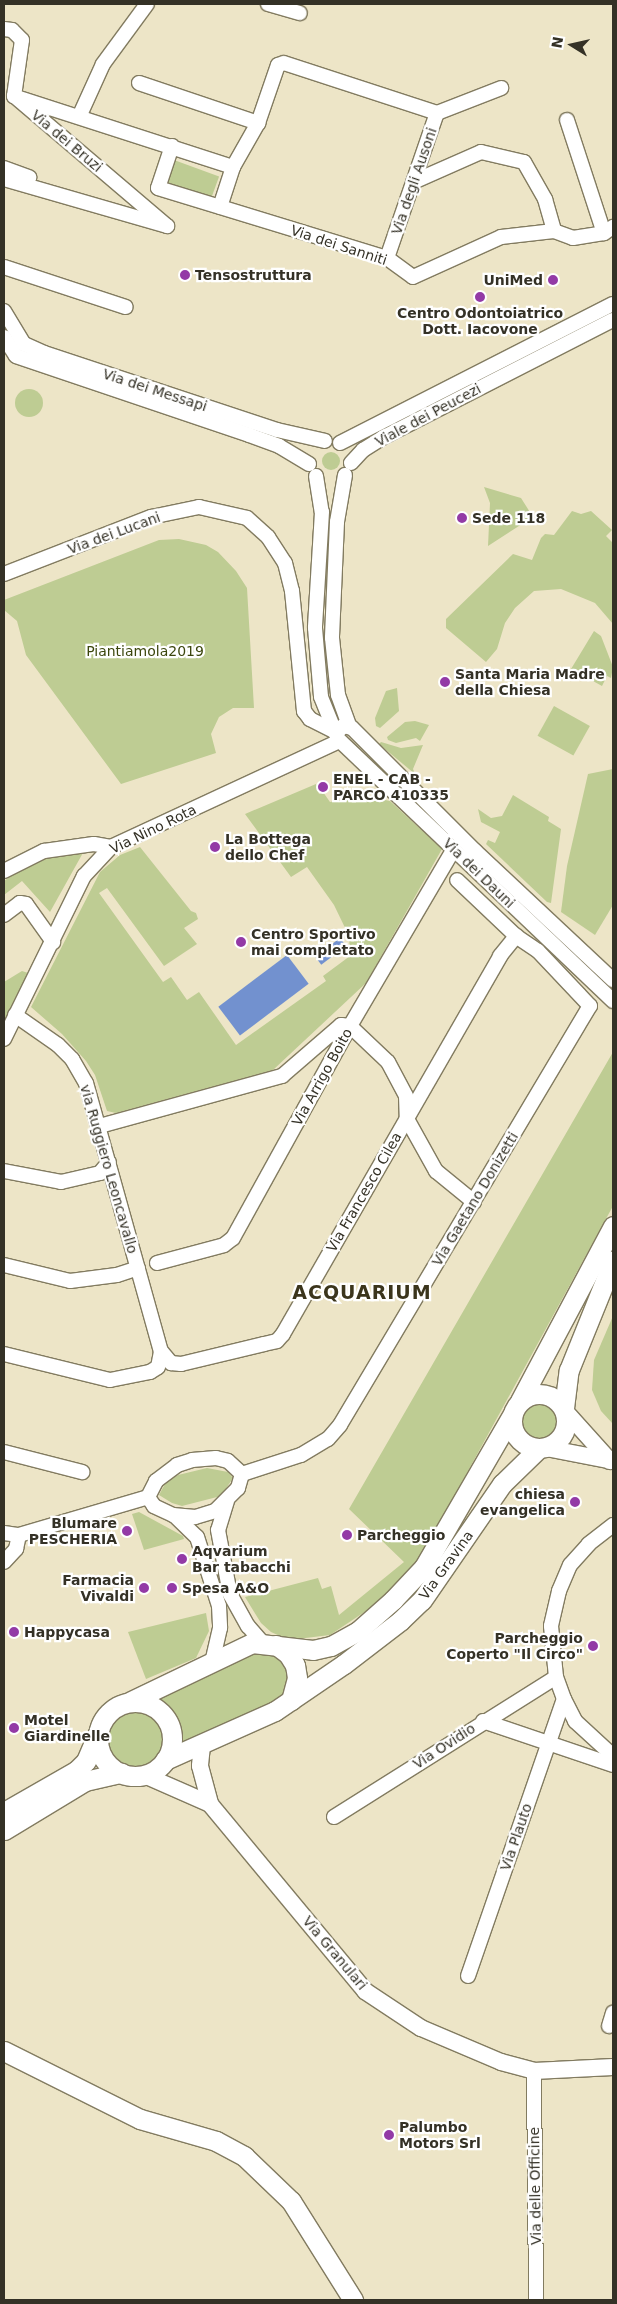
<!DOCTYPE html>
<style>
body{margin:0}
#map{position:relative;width:617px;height:2304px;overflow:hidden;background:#ede5c7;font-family:"DejaVu Sans",sans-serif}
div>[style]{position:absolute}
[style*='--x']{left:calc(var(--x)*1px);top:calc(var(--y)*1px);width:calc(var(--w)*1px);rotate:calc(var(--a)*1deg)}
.green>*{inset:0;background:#becc93;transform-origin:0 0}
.round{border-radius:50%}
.water>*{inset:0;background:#7291cf;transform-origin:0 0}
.roads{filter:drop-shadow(1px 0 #827b60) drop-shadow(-1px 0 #827b60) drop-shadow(0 1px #827b60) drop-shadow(0 -1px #827b60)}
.minor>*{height:14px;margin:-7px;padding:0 7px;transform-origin:7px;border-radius:7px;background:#fff}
.tertiary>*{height:16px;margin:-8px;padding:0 8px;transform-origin:8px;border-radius:8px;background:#fff}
.secondary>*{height:19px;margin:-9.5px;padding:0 9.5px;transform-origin:9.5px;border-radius:9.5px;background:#fff}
.secondary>.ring{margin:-9.5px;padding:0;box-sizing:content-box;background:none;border:19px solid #fff;border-radius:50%}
.dots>*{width:14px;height:14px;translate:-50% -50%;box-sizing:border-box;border:2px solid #fff;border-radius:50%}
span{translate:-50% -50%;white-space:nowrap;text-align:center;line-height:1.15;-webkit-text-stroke:4.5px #fff;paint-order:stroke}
.street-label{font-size:14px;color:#343126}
.poi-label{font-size:14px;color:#343126;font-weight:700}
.left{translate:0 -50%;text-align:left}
.right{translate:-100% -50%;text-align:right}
.park-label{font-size:14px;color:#3c460d}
.district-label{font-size:19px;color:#3b351c;font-weight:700;letter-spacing:1px}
.frame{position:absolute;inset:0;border:5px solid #343126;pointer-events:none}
.north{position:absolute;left:547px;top:20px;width:50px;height:50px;-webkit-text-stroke:4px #fff;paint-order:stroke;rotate:280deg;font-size:14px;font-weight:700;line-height:20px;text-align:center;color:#343126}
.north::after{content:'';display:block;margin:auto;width:18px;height:22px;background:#343126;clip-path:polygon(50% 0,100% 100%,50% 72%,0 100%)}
</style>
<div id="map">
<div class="green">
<div style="left:174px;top:160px;width:48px;height:25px;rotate:20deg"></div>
<div class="round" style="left:15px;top:389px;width:28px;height:28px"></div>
<div class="round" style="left:322px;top:452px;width:18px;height:18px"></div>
<div style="clip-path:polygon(484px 487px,521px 498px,533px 517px,488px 546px,490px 503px)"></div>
<div style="clip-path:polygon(572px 511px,581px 514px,591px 511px,612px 530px,606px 536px,613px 543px,613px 624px,595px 603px,561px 589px,534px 591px,515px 608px,505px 623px,497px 649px,486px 662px,446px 628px,446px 619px,513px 554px,532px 560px,541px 538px,545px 534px,554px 535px)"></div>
<div style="clip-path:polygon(179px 539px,206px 545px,218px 552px,236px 571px,247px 588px,254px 708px,233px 708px,219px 717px,211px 734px,216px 753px,121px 784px,26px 655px,17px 621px,4px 610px,4px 600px,159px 540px)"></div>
<div style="clip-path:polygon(594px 631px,601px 636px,613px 667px,611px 678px,607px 676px,602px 686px,571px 669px)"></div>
<div style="clip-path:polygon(397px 688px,399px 711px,380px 728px,376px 726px,375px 718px,386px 691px)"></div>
<div style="left:554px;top:706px;width:41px;height:34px;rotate:29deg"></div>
<div style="clip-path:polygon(415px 721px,429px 725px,420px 741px,416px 738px,396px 743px,388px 740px,387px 737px,405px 722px)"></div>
<div style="clip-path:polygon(381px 742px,401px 748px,423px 745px,413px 769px,415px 774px,379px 744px)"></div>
<div style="clip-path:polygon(613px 769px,613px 905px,595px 935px,561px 912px,567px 866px,588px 774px)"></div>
<div style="clip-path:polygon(316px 784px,319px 794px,323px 792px,330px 802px,362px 795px,390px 801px,442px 849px,366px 983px,273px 1070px,116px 1113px,107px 1111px,95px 1075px,86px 1061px,62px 1034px,31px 1007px,100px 872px,120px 855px,140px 847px,191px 911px,196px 913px,198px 919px,184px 928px,197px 944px,164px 966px,107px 888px,99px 893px,163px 982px,171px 977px,187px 1000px,199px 992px,236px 1045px,326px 981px,323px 976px,350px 956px,349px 936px,334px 905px,307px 867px,291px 877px,245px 814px)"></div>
<div style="clip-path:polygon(513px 795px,549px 817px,548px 821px,561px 829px,551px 903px,547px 902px,486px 844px,488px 840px,495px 843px,500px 832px,481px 822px,478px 809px,491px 818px,502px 816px)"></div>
<div style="clip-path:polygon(84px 851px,50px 912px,22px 881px,4px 895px,4px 881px,26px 866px,42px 857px)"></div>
<div style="clip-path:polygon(22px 971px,28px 973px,4px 1023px,4px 982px)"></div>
<div style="clip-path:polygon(613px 1052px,613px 1206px,421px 1557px,375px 1605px,330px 1635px,289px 1640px,271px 1632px,261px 1623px,245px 1597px,318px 1578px,322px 1589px,331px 1586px,339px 1615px,404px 1562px,349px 1509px)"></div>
<div style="clip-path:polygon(613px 1316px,613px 1424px,601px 1411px,592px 1390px,594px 1360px)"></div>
<div class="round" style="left:519px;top:1401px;width:40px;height:40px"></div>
<div style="clip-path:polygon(207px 1468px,228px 1472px,233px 1478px,221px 1496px,182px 1506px,172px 1503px,159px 1495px,166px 1482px,178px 1475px)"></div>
<div style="clip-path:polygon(139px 1512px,183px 1536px,184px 1539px,144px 1550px,132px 1514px)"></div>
<div style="clip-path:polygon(206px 1613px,209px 1631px,196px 1658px,146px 1679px,128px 1632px)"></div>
<div style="clip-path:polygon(254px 1649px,283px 1658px,290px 1679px,286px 1694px,274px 1704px,176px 1750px,177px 1728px,173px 1718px,149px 1698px)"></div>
<div class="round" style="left:106px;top:1709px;width:58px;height:58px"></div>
</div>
<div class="water">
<div style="left:340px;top:938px;width:10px;height:31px;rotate:53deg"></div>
<div style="left:287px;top:955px;width:36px;height:86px;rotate:53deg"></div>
</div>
<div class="roads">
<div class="minor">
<div style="--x:268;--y:4;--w:33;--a:16"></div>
<div style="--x:4;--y:29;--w:8;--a:7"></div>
<div style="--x:12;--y:30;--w:14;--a:45"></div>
<div style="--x:22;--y:40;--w:57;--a:98.1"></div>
<div style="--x:139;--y:83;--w:126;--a:18.6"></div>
<div style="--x:258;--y:123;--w:51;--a:119.6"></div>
<div style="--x:233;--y:167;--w:42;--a:108"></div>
<div style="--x:19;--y:98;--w:225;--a:17.9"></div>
<div style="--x:79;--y:117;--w:58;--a:-65.6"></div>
<div style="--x:103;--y:64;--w:74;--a:-53.7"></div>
<div style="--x:567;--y:120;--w:119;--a:71.9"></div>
<div style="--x:258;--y:123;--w:61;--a:-71"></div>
<div style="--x:278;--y:65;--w:6;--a:-18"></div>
<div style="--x:284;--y:63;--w:161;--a:18.1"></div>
<div style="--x:172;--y:146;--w:44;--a:108.4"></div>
<div style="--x:158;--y:188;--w:239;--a:17"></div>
<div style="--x:387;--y:258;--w:32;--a:36"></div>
<div style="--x:413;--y:277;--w:97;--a:-24.4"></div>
<div style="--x:501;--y:237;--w:53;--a:-6.5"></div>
<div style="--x:554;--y:231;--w:20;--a:20"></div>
<div style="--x:573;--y:238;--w:31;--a:-9"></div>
<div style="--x:604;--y:233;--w:11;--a:-34"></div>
<div style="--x:4;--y:168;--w:27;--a:20"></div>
<div style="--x:4;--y:179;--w:170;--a:16.1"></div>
<div style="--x:167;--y:226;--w:201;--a:-139.6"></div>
<div style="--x:413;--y:182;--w:74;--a:-23.8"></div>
<div style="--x:481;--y:152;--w:44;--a:13.1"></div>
<div style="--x:524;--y:162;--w:43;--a:60.4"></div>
<div style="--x:545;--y:199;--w:33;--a:74"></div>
<div style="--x:387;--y:258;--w:153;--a:-71"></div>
<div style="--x:437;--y:113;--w:69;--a:-21.3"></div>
<div style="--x:4;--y:267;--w:128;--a:18.2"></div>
<div style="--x:4;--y:311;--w:39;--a:59"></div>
<div style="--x:24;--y:344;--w:22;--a:24"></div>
<div style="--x:44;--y:353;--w:245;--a:18.3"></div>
<div style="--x:277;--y:430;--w:49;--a:12.9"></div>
<div style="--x:4;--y:337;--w:22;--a:58"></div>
<div style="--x:16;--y:356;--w:246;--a:18.7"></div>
<div style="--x:249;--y:435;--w:32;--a:20"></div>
<div style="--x:279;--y:446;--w:35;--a:31"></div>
<div style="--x:340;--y:443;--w:306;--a:-27"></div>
<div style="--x:351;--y:463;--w:18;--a:-47"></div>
<div style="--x:363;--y:450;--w:22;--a:-32"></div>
<div style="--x:382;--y:438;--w:259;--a:-27.1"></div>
<div style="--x:345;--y:475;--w:48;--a:99.7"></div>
<div style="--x:337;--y:522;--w:116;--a:92.5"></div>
<div style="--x:332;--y:638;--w:57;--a:84"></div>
<div style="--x:338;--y:695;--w:33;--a:70"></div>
<div style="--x:316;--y:476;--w:36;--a:81"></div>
<div style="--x:322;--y:512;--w:116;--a:93.5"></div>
<div style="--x:315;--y:628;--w:69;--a:85"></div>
<div style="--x:321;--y:697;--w:45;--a:68"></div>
<div style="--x:338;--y:739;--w:380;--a:43.6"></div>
<div style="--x:4;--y:574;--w:158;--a:-21.2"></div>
<div style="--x:151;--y:517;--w:49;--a:-11.8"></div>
<div style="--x:199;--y:507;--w:49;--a:12.9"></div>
<div style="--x:247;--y:518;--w:28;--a:42"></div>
<div style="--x:268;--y:537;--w:31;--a:57"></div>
<div style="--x:285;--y:563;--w:29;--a:76"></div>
<div style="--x:292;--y:591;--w:121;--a:84.3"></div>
<div style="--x:304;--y:711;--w:10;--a:53"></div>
<div style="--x:310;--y:719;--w:30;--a:27"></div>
<div style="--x:337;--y:733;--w:9;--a:-49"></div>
<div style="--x:343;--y:726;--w:9;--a:13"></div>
<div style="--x:352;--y:728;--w:174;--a:45"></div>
<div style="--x:475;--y:851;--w:189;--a:43.1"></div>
<div style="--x:4;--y:871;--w:45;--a:-26.6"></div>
<div style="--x:44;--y:851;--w:50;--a:-8"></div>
<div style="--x:94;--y:844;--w:17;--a:10"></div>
<div style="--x:4;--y:915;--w:20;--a:-37"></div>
<div style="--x:20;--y:903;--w:6;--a:9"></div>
<div style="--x:26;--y:904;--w:47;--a:54.6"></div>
<div style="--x:15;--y:1015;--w:52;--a:34.9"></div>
<div style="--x:58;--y:1045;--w:20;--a:45"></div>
<div style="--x:72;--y:1059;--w:28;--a:60"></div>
<div style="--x:86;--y:1083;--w:278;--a:74.4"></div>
<div style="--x:161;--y:1351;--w:16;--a:50"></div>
<div style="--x:171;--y:1363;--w:10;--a:6"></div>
<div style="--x:181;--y:1364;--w:85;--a:-13.5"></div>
<div style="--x:264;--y:1344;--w:13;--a:-13"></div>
<div style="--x:277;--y:1341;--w:9;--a:-49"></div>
<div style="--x:283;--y:1334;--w:436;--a:-60.1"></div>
<div style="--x:500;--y:956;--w:26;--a:-51"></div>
<div style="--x:4;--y:1039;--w:182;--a:-63.9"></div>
<div style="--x:84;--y:876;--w:40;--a:-47"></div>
<div style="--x:111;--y:847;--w:251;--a:-24.9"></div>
<div style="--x:100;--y:1126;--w:189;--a:-15.4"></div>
<div style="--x:282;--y:1076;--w:78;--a:-40.8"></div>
<div style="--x:341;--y:1025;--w:9;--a:6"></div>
<div style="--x:350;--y:1026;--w:52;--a:43.5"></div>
<div style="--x:388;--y:1062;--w:38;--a:62"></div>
<div style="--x:406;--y:1096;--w:23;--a:88"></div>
<div style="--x:407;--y:1119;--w:60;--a:60.9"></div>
<div style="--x:436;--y:1171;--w:49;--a:39.2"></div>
<div style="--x:4;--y:1171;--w:58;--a:10.9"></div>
<div style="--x:61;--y:1182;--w:40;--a:-13"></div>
<div style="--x:100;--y:1173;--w:14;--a:-51"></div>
<div style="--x:157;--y:1263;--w:69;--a:-15"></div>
<div style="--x:224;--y:1245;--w:11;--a:-38"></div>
<div style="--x:233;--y:1238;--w:242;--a:-61.1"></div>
<div style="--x:350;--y:1026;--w:205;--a:-59.6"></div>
<div style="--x:4;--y:1265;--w:68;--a:13.6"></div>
<div style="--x:70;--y:1281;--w:47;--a:-7.3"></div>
<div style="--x:117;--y:1275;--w:22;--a:-18"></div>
<div style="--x:4;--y:1354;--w:109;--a:13.8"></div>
<div style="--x:110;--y:1380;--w:41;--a:-11.3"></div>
<div style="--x:150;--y:1372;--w:9;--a:-32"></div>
<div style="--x:158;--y:1367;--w:16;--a:-79"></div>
<div style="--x:4;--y:1452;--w:81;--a:14.4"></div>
<div style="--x:216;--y:1458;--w:12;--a:14"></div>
<div style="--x:228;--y:1461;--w:19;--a:43"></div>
<div style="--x:242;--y:1474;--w:15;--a:106"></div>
<div style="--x:238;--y:1488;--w:33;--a:135"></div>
<div style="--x:215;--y:1511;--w:21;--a:163"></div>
<div style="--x:195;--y:1517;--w:22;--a:-175"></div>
<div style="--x:173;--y:1515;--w:21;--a:-155"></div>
<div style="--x:154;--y:1506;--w:11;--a:-124"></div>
<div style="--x:148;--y:1497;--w:18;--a:-63"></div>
<div style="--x:156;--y:1481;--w:26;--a:-37"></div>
<div style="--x:177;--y:1465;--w:16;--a:-18"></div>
<div style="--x:192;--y:1460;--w:24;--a:-5"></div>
<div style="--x:242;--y:1474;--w:62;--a:-17.9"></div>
<div style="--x:301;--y:1455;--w:31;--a:-31"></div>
<div style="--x:328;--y:1439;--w:18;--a:-49"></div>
<div style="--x:340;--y:1425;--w:488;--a:-59.2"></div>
<div style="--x:590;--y:1006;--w:76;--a:-133.4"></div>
<div style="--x:538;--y:951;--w:27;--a:-146"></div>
<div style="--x:516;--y:936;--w:81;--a:-136.5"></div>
<div style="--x:227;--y:1501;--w:30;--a:107"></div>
<div style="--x:218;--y:1530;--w:65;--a:79.4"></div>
<div style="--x:230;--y:1594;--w:37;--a:61"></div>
<div style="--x:248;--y:1626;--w:23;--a:49"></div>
<div style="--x:176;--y:1517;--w:29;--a:44"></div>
<div style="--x:197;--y:1537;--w:72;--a:72.3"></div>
<div style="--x:219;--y:1606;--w:22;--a:87"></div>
<div style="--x:220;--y:1628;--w:35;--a:103"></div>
<div style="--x:613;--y:1525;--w:31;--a:142"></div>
<div style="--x:589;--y:1544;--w:28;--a:132"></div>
<div style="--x:570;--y:1565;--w:28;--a:113"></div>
<div style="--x:559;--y:1591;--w:36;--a:103"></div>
<div style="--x:551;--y:1626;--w:51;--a:84.4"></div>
<div style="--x:556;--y:1677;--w:23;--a:70"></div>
<div style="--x:564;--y:1699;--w:25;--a:63"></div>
<div style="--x:575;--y:1721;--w:52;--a:42.6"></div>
<div style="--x:4;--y:1533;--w:15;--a:8"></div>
<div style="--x:19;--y:1535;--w:134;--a:-16.4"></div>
<div style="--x:4;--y:1562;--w:18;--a:-47"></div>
<div style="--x:16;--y:1549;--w:14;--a:-78"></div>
<div style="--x:483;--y:1721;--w:137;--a:18.7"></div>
<div style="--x:334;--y:1817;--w:262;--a:-32.2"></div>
<div style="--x:468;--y:1976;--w:293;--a:-70.9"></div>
<div style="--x:609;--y:2026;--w:14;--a:-73"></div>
<div style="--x:534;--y:2071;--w:229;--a:89.5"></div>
</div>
<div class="tertiary">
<div style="--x:566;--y:1412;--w:66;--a:48.1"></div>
<div style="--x:546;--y:1448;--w:68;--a:11"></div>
<div style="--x:202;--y:1746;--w:20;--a:96"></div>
<div style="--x:200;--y:1766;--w:39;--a:75"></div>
<div style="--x:144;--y:1775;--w:72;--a:23.7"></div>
<div style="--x:210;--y:1804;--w:243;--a:50.3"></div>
<div style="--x:365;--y:1991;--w:67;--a:33.5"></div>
<div style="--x:421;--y:2028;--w:87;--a:23"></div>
<div style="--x:501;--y:2062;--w:34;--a:15"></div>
<div style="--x:534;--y:2071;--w:79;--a:-2.9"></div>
</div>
<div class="secondary">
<div class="ring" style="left:512px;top:1394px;width:35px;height:35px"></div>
<div style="--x:520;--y:1401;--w:198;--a:-62"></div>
<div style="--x:564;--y:1408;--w:38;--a:-83"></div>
<div style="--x:569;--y:1370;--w:118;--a:-68"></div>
<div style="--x:276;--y:1645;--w:15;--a:37"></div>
<div style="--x:288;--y:1654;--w:13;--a:58"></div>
<div style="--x:295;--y:1665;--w:13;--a:81"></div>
<div style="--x:297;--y:1678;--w:23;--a:105"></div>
<div style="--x:131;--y:1701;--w:134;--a:-25.6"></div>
<div style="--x:252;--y:1643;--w:61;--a:6.5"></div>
<div style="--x:313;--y:1650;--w:18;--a:-13"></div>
<div style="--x:331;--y:1646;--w:31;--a:-29"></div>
<div style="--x:358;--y:1631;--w:47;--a:-41.5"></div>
<div style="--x:393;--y:1600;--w:45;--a:-46.8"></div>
<div style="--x:424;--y:1567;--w:176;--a:-59.9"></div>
<div class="ring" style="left:98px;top:1702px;width:55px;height:55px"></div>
<div style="--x:165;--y:1760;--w:120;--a:-24"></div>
<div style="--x:275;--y:1711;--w:83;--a:-34.3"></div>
<div style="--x:344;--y:1664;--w:71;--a:-37.5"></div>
<div style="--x:400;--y:1621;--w:30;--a:-44"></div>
<div style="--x:422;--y:1600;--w:141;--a:-55.4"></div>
<div style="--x:502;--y:1484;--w:50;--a:-44.2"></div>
<div style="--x:4;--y:1812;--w:83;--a:-29.7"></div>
<div style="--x:76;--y:1771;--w:14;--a:-45"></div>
<div style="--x:86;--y:1761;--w:30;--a:-67"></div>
<div style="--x:4;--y:1830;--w:95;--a:-31.2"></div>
<div style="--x:85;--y:1781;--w:37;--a:-13"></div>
<div style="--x:4;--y:2051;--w:152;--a:26.6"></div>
<div style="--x:140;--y:2119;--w:79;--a:16.1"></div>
<div style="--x:216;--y:2141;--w:32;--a:28"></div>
<div style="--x:244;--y:2156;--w:65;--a:43.8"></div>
<div style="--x:291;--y:2201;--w:117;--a:57.9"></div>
</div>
</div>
<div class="dots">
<div style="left:185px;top:275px;background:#933aa6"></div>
<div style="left:553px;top:280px;background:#933aa6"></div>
<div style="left:480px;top:297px;background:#933aa6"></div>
<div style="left:462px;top:518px;background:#933aa6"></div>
<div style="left:445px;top:682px;background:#933aa6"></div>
<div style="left:323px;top:787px;background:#933aa6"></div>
<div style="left:215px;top:847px;background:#933aa6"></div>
<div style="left:241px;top:942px;background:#933aa6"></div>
<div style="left:575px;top:1502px;background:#933aa6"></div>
<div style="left:127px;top:1531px;background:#933aa6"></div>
<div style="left:347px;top:1535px;background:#933aa6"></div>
<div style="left:182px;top:1559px;background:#933aa6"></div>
<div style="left:144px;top:1588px;background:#933aa6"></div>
<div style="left:172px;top:1588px;background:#933aa6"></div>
<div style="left:14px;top:1632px;background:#933aa6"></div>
<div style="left:593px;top:1646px;background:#933aa6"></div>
<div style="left:14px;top:1728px;background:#933aa6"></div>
<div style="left:389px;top:2135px;background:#933aa6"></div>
</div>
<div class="street-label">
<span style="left:67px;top:141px;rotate:40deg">Via dei Bruzi</span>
<span style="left:414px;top:181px;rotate:-71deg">Via degli Ausoni</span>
<span style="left:339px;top:245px;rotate:18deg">Via dei Sanniti</span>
<span style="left:155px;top:390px;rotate:18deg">Via dei Messapi</span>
<span style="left:428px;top:415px;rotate:-28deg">Viale dei Peucezi</span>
<span style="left:114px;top:533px;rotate:-20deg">Via dei Lucani</span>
<span style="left:153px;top:829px;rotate:-26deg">Via Nino Rota</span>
<span style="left:479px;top:873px;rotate:44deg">Via dei Dauni</span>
<span style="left:322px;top:1077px;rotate:-61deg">Via Arrigo Boito</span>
<span style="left:109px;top:1169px;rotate:74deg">via Ruggiero Leoncavallo</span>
<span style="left:364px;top:1192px;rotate:-60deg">Via Francesco Cilea</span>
<span style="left:475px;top:1199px;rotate:-59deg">Via Gaetano Donizetti</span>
<span style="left:446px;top:1565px;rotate:-54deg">Via Gravina</span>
<span style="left:444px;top:1746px;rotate:-33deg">Via Ovidio</span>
<span style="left:516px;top:1837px;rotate:-71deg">Via Plauto</span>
<span style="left:335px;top:1953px;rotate:50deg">Via Granulari</span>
<span style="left:535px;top:2186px;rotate:-91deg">Via delle Officine</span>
</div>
<div class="poi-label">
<span class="left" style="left:195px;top:275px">Tensostruttura</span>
<span class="right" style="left:543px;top:280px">UniMed</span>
<span style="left:480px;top:321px">Centro Odontoiatrico<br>Dott. Iacovone</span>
<span class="left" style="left:472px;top:518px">Sede 118</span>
<span class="left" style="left:455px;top:682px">Santa Maria Madre<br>della Chiesa</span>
<span class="left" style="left:333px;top:787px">ENEL - CAB -<br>PARCO 410335</span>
<span class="left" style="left:225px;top:847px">La Bottega<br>dello Chef</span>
<span class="left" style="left:251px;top:942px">Centro Sportivo<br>mai completato</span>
<span class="right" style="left:565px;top:1502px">chiesa<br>evangelica</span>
<span class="right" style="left:117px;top:1531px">Blumare<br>PESCHERIA</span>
<span class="left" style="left:357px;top:1535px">Parcheggio</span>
<span class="left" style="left:192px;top:1559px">Aqvarium<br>Bar tabacchi</span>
<span class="right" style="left:134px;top:1588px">Farmacia<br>Vivaldi</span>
<span class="left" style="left:182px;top:1588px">Spesa A&amp;O</span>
<span class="left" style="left:24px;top:1632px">Happycasa</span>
<span class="right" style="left:583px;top:1646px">Parcheggio<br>Coperto "Il Circo"</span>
<span class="left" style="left:24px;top:1728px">Motel<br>Giardinelle</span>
<span class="left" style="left:399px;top:2135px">Palumbo<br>Motors Srl</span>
</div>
<div class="park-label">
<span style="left:145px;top:651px">Piantiamola2019</span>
</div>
<div class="district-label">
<span style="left:362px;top:1293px">ACQUARIUM</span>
</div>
<div class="frame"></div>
<div class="north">N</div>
</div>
